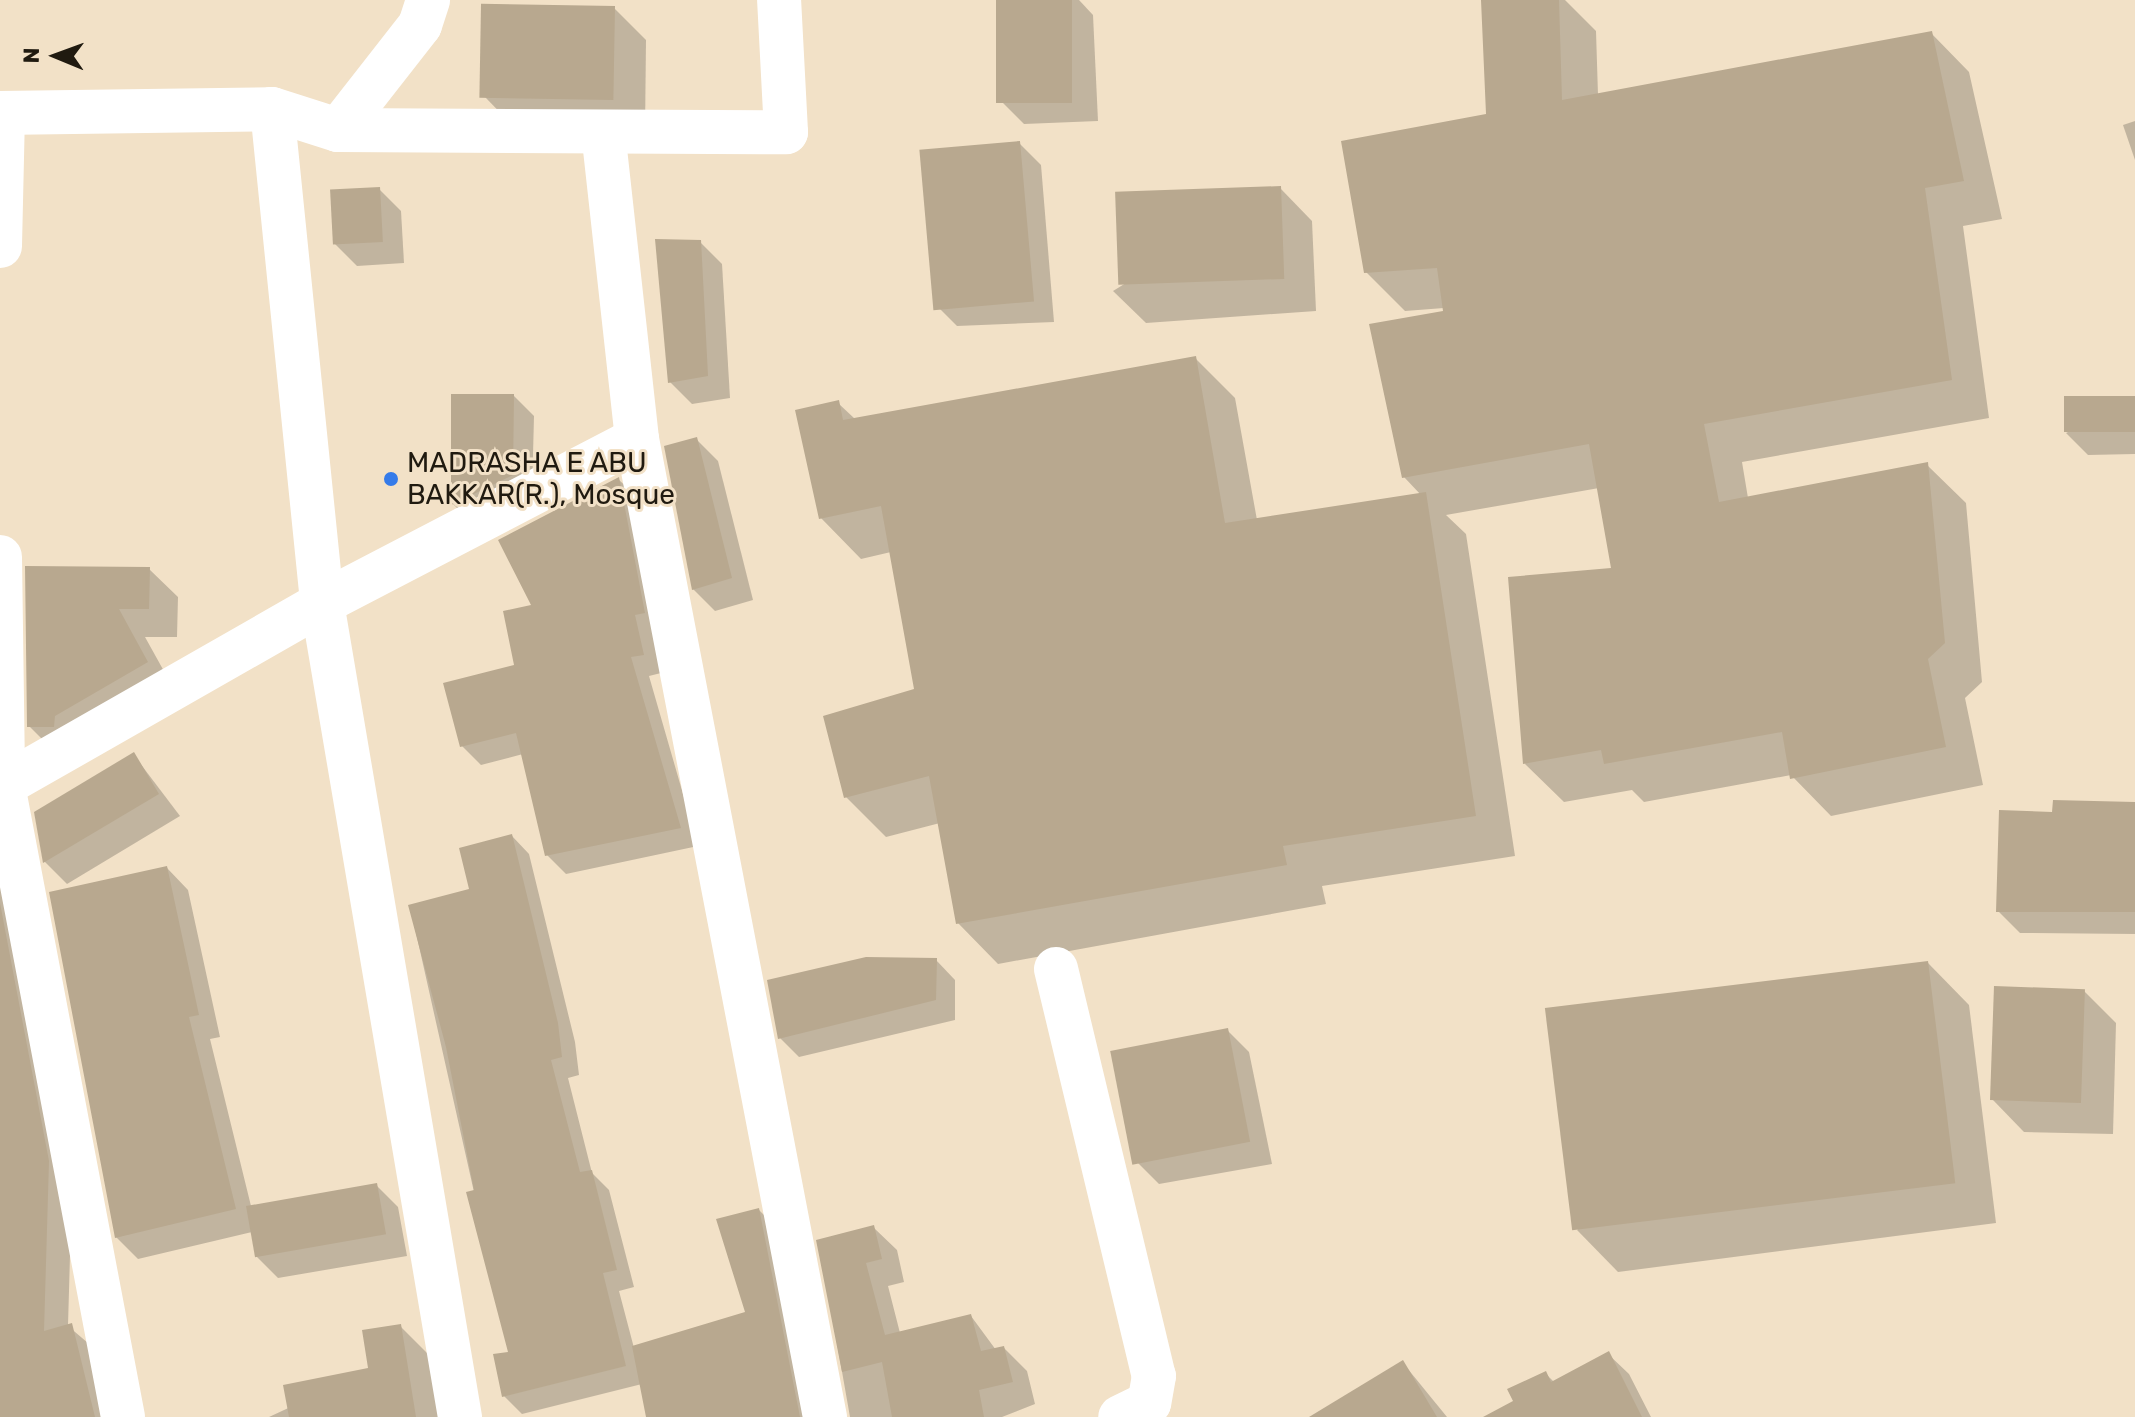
<!DOCTYPE html>
<style>
body{margin:0}
#map{position:relative;width:2135px;height:1417px;overflow:hidden;background:#f2e1c7;font-family:Rubik,sans-serif}
div>[style]{position:absolute}
[style*='--x']{left:calc(var(--x)*1px);top:calc(var(--y)*1px);width:calc(var(--w)*1px);rotate:calc(var(--a)*1deg)}
.shadow>*{inset:0;background:#0003}
.building>*{inset:0;background:#b8a88f;transform-origin:0 0}
.minor>*{height:44px;margin:-22px;padding:0 22px;transform-origin:22px;border-radius:22px;background:#fff}
.dots>*{width:22px;height:22px;translate:-50% -50%;box-sizing:border-box;border:4px solid #f2e1c7;border-radius:50%}
span{translate:-50% -50%;white-space:nowrap;text-align:center;line-height:1.15;-webkit-text-stroke:6px #f2e1c7;paint-order:stroke}
.poi-label{font-size:28px;color:#201a10}
.left{translate:0 -50%;text-align:left}
.north{position:absolute;left:16px;top:16px;width:80px;height:80px;-webkit-text-stroke:6px #f2e1c7;paint-order:stroke;rotate:271deg;font-size:22px;font-weight:700;line-height:32px;text-align:center;color:#201a10}
.north::after{content:'';display:block;margin:auto;width:28px;height:36px;background:#201a10;clip-path:polygon(50% 0,100% 100%,50% 72%,0 100%)}
</style>
<div id="map">
<div class="shadow">
<div style="clip-path:polygon(998px 0,1079px 0,1093px 15px,1098px 121px,1024px 124px,1002px 102px)"></div>
<div style="clip-path:polygon(1483px 0,1565px 0,1596px 31px,1598px 95px,1931px 33px,1969px 72px,2002px 219px,1963px 226px,1989px 418px,1742px 462px,1748px 498px,1927px 465px,1966px 503px,1982px 682px,1965px 698px,1983px 785px,1831px 816px,1791px 775px,1644px 802px,1632px 790px,1564px 802px,1525px 764px,1614px 570px,1599px 488px,1446px 515px,1466px 534px,1515px 856px,1322px 886px,1326px 904px,998px 964px,958px 923px,940px 823px,886px 837px,846px 797px,916px 690px,891px 552px,861px 559px,821px 518px,838px 403px,855px 419px,1195px 358px,1235px 398px,1257px 520px,1421px 495px,1404px 477px,1444px 308px,1405px 311px,1366px 272px,1488px 116px)"></div>
<div style="clip-path:polygon(614px 8px,646px 40px,645px 132px,517px 130px,485px 97px)"></div>
<div style="clip-path:polygon(2135px 121px,2135px 160px,2123px 125px)"></div>
<div style="clip-path:polygon(1019px 143px,1041px 165px,1054px 322px,957px 326px,935px 304px)"></div>
<div style="clip-path:polygon(1280px 188px,1312px 221px,1316px 311px,1146px 323px,1113px 291px)"></div>
<div style="clip-path:polygon(379px 189px,401px 211px,404px 263px,357px 266px,335px 244px)"></div>
<div style="clip-path:polygon(700px 242px,722px 264px,730px 398px,692px 404px,670px 382px)"></div>
<div style="clip-path:polygon(453px 396px,514px 396px,534px 416px,532px 495px,473px 524px,453px 504px)"></div>
<div style="clip-path:polygon(2135px 398px,2135px 454px,2088px 455px,2066px 433px)"></div>
<div style="clip-path:polygon(696px 439px,718px 461px,753px 600px,715px 611px,693px 589px)"></div>
<div style="clip-path:polygon(618px 479px,637px 497px,661px 673px,649px 676px,698px 846px,566px 874px,547px 855px,523px 754px,481px 765px,462px 746px,517px 666px,533px 606px)"></div>
<div style="clip-path:polygon(149px 569px,178px 597px,177px 637px,145px 637px,175px 691px,58px 755px,29px 726px)"></div>
<div style="clip-path:polygon(133px 754px,180px 816px,67px 884px,45px 862px,36px 813px)"></div>
<div style="clip-path:polygon(2135px 804px,2135px 934px,2020px 933px,1998px 911px,2054px 814px)"></div>
<div style="clip-path:polygon(512px 836px,529px 854px,575px 1042px,579px 1075px,568px 1078px,592px 1173px,609px 1190px,634px 1287px,619px 1291px,634px 1348px,747px 1313px,759px 1210px,782px 1233px,817px 1417px,648px 1417px,642px 1384px,522px 1414px,504px 1396px,510px 1353px,410px 906px,471px 891px)"></div>
<div style="clip-path:polygon(0 860px,72px 1186px,68px 1326px,95px 1349px,111px 1417px,0 1417px)"></div>
<div style="clip-path:polygon(167px 868px,188px 890px,220px 1037px,210px 1039px,251px 1206px,376px 1185px,398px 1207px,407px 1256px,278px 1278px,256px 1256px,252px 1232px,138px 1259px,116px 1237px)"></div>
<div style="clip-path:polygon(936px 960px,955px 980px,955px 1020px,799px 1057px,780px 1038px)"></div>
<div style="clip-path:polygon(1928px 963px,1969px 1005px,1996px 1223px,1618px 1272px,1577px 1230px)"></div>
<div style="clip-path:polygon(2084px 991px,2116px 1023px,2113px 1134px,2024px 1132px,1992px 1099px)"></div>
<div style="clip-path:polygon(1227px 1030px,1249px 1052px,1272px 1164px,1159px 1184px,1137px 1162px)"></div>
<div style="clip-path:polygon(874px 1228px,897px 1250px,904px 1282px,888px 1286px,900px 1333px,971px 1316px,996px 1350px,1004px 1348px,1027px 1371px,1035px 1404px,1002px 1417px,850px 1417px,819px 1241px)"></div>
<div style="clip-path:polygon(400px 1326px,439px 1365px,447px 1417px,269px 1417px,370px 1370px)"></div>
<div style="clip-path:polygon(1608px 1354px,1629px 1374px,1651px 1417px,1495px 1417px,1546px 1374px,1554px 1382px)"></div>
<div style="clip-path:polygon(1403px 1363px,1447px 1417px,1313px 1417px)"></div>
</div>
<div class="building">
<div style="left:996px;top:0;width:76px;height:103px"></div>
<div style="clip-path:polygon(1481px 0,1559px 0,1562px 100px,1932px 31px,1964px 181px,1925px 188px,1952px 380px,1704px 424px,1719px 502px,1928px 462px,1945px 643px,1928px 659px,1946px 747px,1790px 779px,1782px 732px,1604px 764px,1601px 750px,1523px 764px,1508px 577px,1611px 568px,1589px 444px,1402px 478px,1369px 324px,1443px 311px,1437px 268px,1364px 273px,1341px 141px,1486px 114px)"></div>
<div style="left:615px;top:6px;width:94px;height:134px;rotate:91deg"></div>
<div style="left:1020px;top:141px;width:161px;height:101px;rotate:85deg"></div>
<div style="left:1281px;top:186px;width:93px;height:166px;rotate:88deg"></div>
<div style="left:380px;top:187px;width:55px;height:50px;rotate:87deg"></div>
<div style="clip-path:polygon(655px 239px,701px 240px,708px 376px,668px 383px)"></div>
<div style="clip-path:polygon(1196px 356px,1225px 523px,1426px 492px,1476px 816px,1283px 846px,1287px 865px,956px 924px,929px 776px,844px 798px,823px 716px,914px 689px,881px 506px,819px 519px,795px 410px,839px 400px,843px 420px)"></div>
<div style="clip-path:polygon(451px 394px,514px 394px,513px 475px,451px 505px)"></div>
<div style="left:2135px;top:396px;width:36px;height:71px;rotate:90deg"></div>
<div style="clip-path:polygon(697px 437px,732px 578px,692px 590px,664px 446px)"></div>
<div style="clip-path:polygon(619px 477px,645px 613px,635px 615px,644px 655px,631px 657px,681px 828px,545px 856px,516px 733px,460px 747px,443px 683px,514px 665px,503px 611px,531px 605px,498px 540px)"></div>
<div style="clip-path:polygon(25px 566px,150px 567px,149px 609px,119px 609px,148px 662px,55px 716px,54px 727px,27px 727px)"></div>
<div style="clip-path:polygon(134px 752px,159px 794px,43px 863px,34px 812px)"></div>
<div style="clip-path:polygon(2053px 800px,2135px 802px,2135px 912px,1996px 912px,1999px 810px,2052px 812px)"></div>
<div style="clip-path:polygon(512px 834px,558px 1023px,562px 1057px,551px 1060px,580px 1172px,592px 1170px,617px 1270px,603px 1273px,626px 1366px,502px 1397px,493px 1354px,508px 1352px,466px 1192px,474px 1190px,446px 1047px,408px 905px,469px 889px,459px 848px)"></div>
<div style="clip-path:polygon(167px 866px,199px 1015px,189px 1017px,236px 1209px,115px 1238px,49px 892px)"></div>
<div style="clip-path:polygon(0 903px,49px 1161px,44px 1331px,72px 1323px,95px 1417px,0 1417px)"></div>
<div style="clip-path:polygon(866px 957px,937px 958px,936px 1000px,778px 1039px,767px 980px)"></div>
<div style="left:1928px;top:961px;width:224px;height:386px;rotate:83deg"></div>
<div style="left:1994px;top:986px;width:91px;height:114px;rotate:2deg"></div>
<div style="left:1228px;top:1028px;width:116px;height:120px;rotate:79deg"></div>
<div style="left:377px;top:1183px;width:52px;height:133px;rotate:80deg"></div>
<div style="clip-path:polygon(759px 1208px,800px 1417px,646px 1417px,632px 1346px,745px 1312px,716px 1219px)"></div>
<div style="clip-path:polygon(874px 1225px,882px 1259px,866px 1263px,885px 1335px,971px 1314px,981px 1351px,1004px 1346px,1013px 1382px,979px 1390px,984px 1417px,892px 1417px,882px 1362px,842px 1372px,816px 1240px)"></div>
<div style="clip-path:polygon(401px 1324px,416px 1417px,289px 1417px,283px 1385px,368px 1368px,362px 1330px)"></div>
<div style="clip-path:polygon(1609px 1351px,1642px 1417px,1483px 1417px,1513px 1401px,1507px 1389px,1546px 1371px,1551px 1382px)"></div>
<div style="clip-path:polygon(1403px 1360px,1437px 1417px,1309px 1417px)"></div>
</div>
<div class="minor">
<div style="--x:272;--y:109;--w:497;--a:84.2"></div>
<div style="--x:322;--y:603;--w:826;--a:80.38"></div>
<div style="--x:0;--y:113;--w:272;--a:-0.8"></div>
<div style="--x:272;--y:109;--w:69;--a:17.7"></div>
<div style="--x:338;--y:130;--w:448;--a:0.3"></div>
<div style="--x:786;--y:132;--w:132;--a:-93"></div>
<div style="--x:338;--y:130;--w:133;--a:-52"></div>
<div style="--x:420;--y:25;--w:26;--a:-72"></div>
<div style="--x:0;--y:246;--w:133;--a:-88.7"></div>
<div style="--x:637;--y:439;--w:996;--a:79.12"></div>
<div style="--x:0;--y:557;--w:228;--a:89.2"></div>
<div style="--x:3;--y:785;--w:643;--a:79.25"></div>
<div style="--x:0;--y:787;--w:371;--a:-29.7"></div>
<div style="--x:322;--y:603;--w:355;--a:-27.5"></div>
<div style="--x:637;--y:439;--w:308;--a:-96.3"></div>
<div style="--x:1056;--y:969;--w:419;--a:76.5"></div>
<div style="--x:1154;--y:1376;--w:27;--a:100"></div>
<div style="--x:1149;--y:1403;--w:32;--a:154"></div>
</div>
<div class="dots">
<div style="left:391px;top:479px;background:#357be9"></div>
</div>
<div class="poi-label">
<span class="left" style="left:407px;top:479px">MADRASHA E ABU<br>BAKKAR(R.), Mosque</span>
</div>
<div class="north">N</div>
</div>
